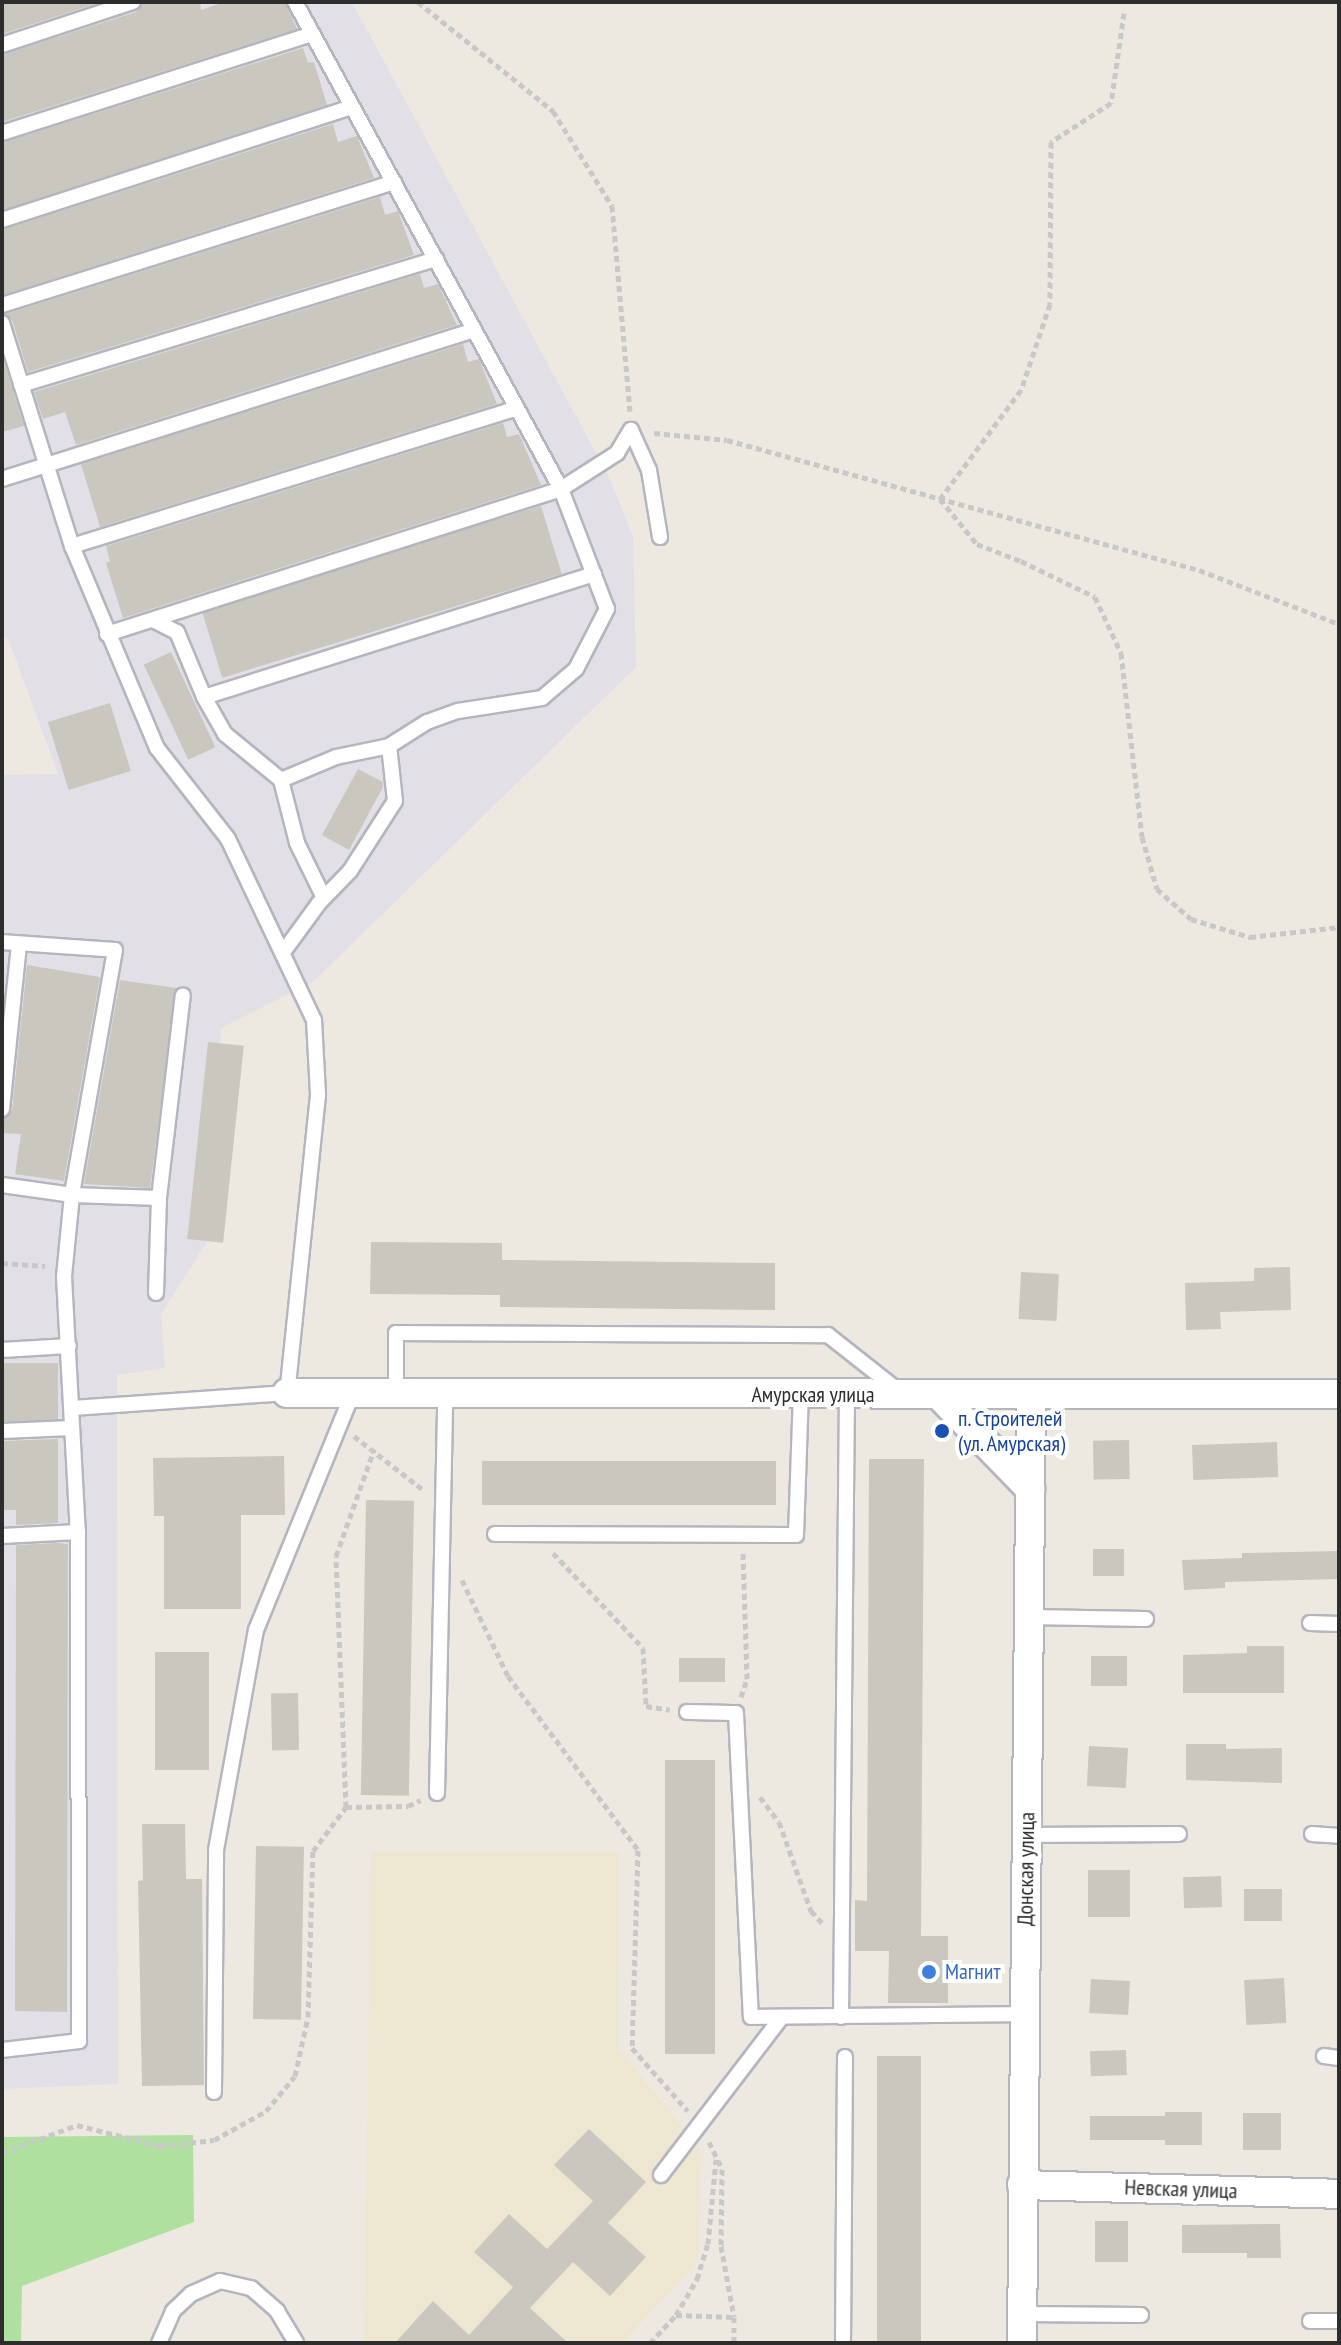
<!DOCTYPE html>
<meta charset="utf-8">
<style>
body{margin:0}
#map{position:relative;width:1341px;height:2345px;overflow:hidden;background:#ede9e0;font-family:"PT Sans Narrow",sans-serif}
div>[style]{position:absolute}
[style*='--x']{left:calc(var(--x)*1px);top:calc(var(--y)*1px);width:calc(var(--w)*1px);rotate:calc(var(--a)*1deg)}
.industrial>*{inset:0;background:#e2e0e6}
.education>*{inset:0;background:#ede7d1}
.green>*{inset:0;background:#b0e0a0}
.building>*{inset:0;background:#c9c7be;transform-origin:0 0}
.path>*{height:5px;margin-top:-2.5px;transform-origin:0;background:repeating-linear-gradient(90deg,#c8c8c8 0 6px,transparent 0 10px)}
.roads{filter:drop-shadow(2px 0 #b3b5bf) drop-shadow(-2px 0 #b3b5bf) drop-shadow(0 2px #b3b5bf) drop-shadow(0 -2px #b3b5bf)}
.service>*{height:14px;margin:-7px;padding:0 7px;transform-origin:7px;border-radius:7px;background:#fff}
.minor>*{height:28px;margin:-14px;padding:0 14px;transform-origin:14px;border-radius:14px;background:#fff}
.dots>*{width:22px;height:22px;translate:-50% -50%;box-sizing:border-box;border:4px solid #fff;border-radius:50%}
span{translate:-50% -50%;white-space:nowrap;text-align:center;line-height:1.15;-webkit-text-stroke:8px #fff;paint-order:stroke}
.street-label{font-size:22px;color:#2d2d2d}
.transit-label{font-size:22px;color:#164399}
.left{translate:0 -50%;text-align:left}
.shop-label{font-size:22px;color:#366cbe}
.frame{position:absolute;inset:0;border:4px solid #2d2d2d;pointer-events:none}
</style>
<div id="map">
<div class="industrial">
<div style="clip-path:polygon(2px 2px,352px 2px,609px 477px,633px 537px,636px 667px,313px 982px,221px 1028px,207px 1242px,161px 1314px,165px 1368px,117px 1375px,118px 2084px,2px 2089px,2px 775px,58px 774px,9px 641px,2px 636px)"></div>
</div>
<div class="education">
<div style="clip-path:polygon(371px 1852px,619px 1852px,618px 2048px,701px 2150px,698px 2262px,622px 2343px,364px 2343px)"></div>
</div>
<div class="green">
<div style="clip-path:polygon(193px 2135px,194px 2222px,22px 2286px,21px 2343px,2px 2343px,2px 2137px)"></div>
</div>
<div class="building">
<div style="clip-path:polygon(2px 2px,101px 2px,2px 34px)"></div>
<div style="clip-path:polygon(143px 2px,200px 2px,201px 10px,225px 2px,285px 2px,297px 29px,2px 122px,2px 55px,136px 12px)"></div>
<div style="clip-path:polygon(303px 48px,308px 63px,314px 62px,327px 105px,2px 210px,2px 143px)"></div>
<div style="clip-path:polygon(333px 124px,338px 142px,357px 136px,374px 178px,2px 295px,2px 230px)"></div>
<div style="clip-path:polygon(380px 197px,385px 215px,398px 211px,414px 255px,28px 372px,12px 320px,6px 314px)"></div>
<div style="clip-path:polygon(420px 274px,424px 288px,438px 284px,457px 325px,76px 445px,65px 412px,43px 419px,34px 392px)"></div>
<div style="clip-path:polygon(463px 344px,468px 362px,479px 359px,497px 404px,100px 527px,81px 464px)"></div>
<div style="clip-path:polygon(2px 356px,24px 426px,2px 432px)"></div>
<div style="clip-path:polygon(503px 423px,507px 437px,519px 434px,541px 485px,123px 618px,106px 563px,110px 561px,106px 546px)"></div>
<div style="left:541px;top:506px;width:71px;height:355px;rotate:73deg"></div>
<div style="left:171px;top:652px;width:105px;height:30px;rotate:65deg"></div>
<div style="left:110px;top:703px;width:71px;height:65px;rotate:73deg"></div>
<div style="clip-path:polygon(358px 769px,383px 782px,383px 787px,349px 850px,322px 835px)"></div>
<div style="clip-path:polygon(27px 965px,100px 977px,64px 1181px,15px 1174px,21px 1134px,2px 1133px,2px 1119px,12px 1110px)"></div>
<div style="clip-path:polygon(120px 980px,176px 988px,150px 1188px,84px 1184px)"></div>
<div style="left:208px;top:1042px;width:36px;height:198px;rotate:6deg"></div>
<div style="clip-path:polygon(371px 1242px,502px 1243px,502px 1260px,775px 1263px,775px 1310px,500px 1307px,500px 1295px,370px 1294px)"></div>
<div style="clip-path:polygon(1290px 1267px,1291px 1310px,1220px 1312px,1221px 1329px,1186px 1330px,1185px 1283px,1254px 1281px,1254px 1268px)"></div>
<div style="left:1021px;top:1272px;width:38px;height:47px;rotate:3deg"></div>
<div style="left:2px;top:1363px;width:56px;height:58px"></div>
<div style="clip-path:polygon(58px 1439px,58px 1523px,16px 1525px,16px 1510px,2px 1510px,2px 1441px)"></div>
<div style="left:1129px;top:1440px;width:39px;height:36px;rotate:89deg"></div>
<div style="left:1277px;top:1442px;width:35px;height:85px;rotate:88deg"></div>
<div style="clip-path:polygon(284px 1456px,285px 1515px,241px 1515px,241px 1609px,164px 1609px,164px 1516px,154px 1516px,153px 1458px)"></div>
<div style="clip-path:polygon(869px 1459px,924px 1459px,921px 1936px,948px 1936px,948px 2003px,888px 2003px,889px 1951px,855px 1951px,855px 1900px,867px 1901px)"></div>
<div style="left:482px;top:1461px;width:294px;height:44px"></div>
<div style="left:366px;top:1500px;width:48px;height:295px;rotate:1deg"></div>
<div style="clip-path:polygon(58px 1543px,68px 1544px,67px 2012px,15px 2011px,16px 1545px)"></div>
<div style="left:1093px;top:1549px;width:31px;height:27px"></div>
<div style="clip-path:polygon(1339px 1551px,1339px 1579px,1225px 1582px,1225px 1588px,1184px 1590px,1182px 1560px,1242px 1558px,1242px 1553px)"></div>
<div style="clip-path:polygon(1247px 1646px,1284px 1646px,1284px 1693px,1183px 1693px,1183px 1655px,1247px 1653px)"></div>
<div style="left:155px;top:1652px;width:54px;height:118px"></div>
<div style="left:1127px;top:1656px;width:30px;height:36px;rotate:90deg"></div>
<div style="left:679px;top:1658px;width:46px;height:24px"></div>
<div style="left:298px;top:1693px;width:57px;height:27px;rotate:89deg"></div>
<div style="clip-path:polygon(1186px 1744px,1226px 1744px,1226px 1749px,1282px 1748px,1282px 1783px,1186px 1780px)"></div>
<div style="left:1089px;top:1746px;width:39px;height:40px;rotate:3deg"></div>
<div style="left:665px;top:1760px;width:50px;height:294px"></div>
<div style="clip-path:polygon(142px 1824px,185px 1824px,186px 1879px,202px 1879px,204px 2085px,142px 2086px,138px 1881px,143px 1880px)"></div>
<div style="left:256px;top:1846px;width:48px;height:173px;rotate:1deg"></div>
<div style="left:1088px;top:1870px;width:42px;height:47px"></div>
<div style="left:1221px;top:1876px;width:31px;height:38px;rotate:88deg"></div>
<div style="left:1244px;top:1889px;width:38px;height:32px"></div>
<div style="left:1284px;top:1978px;width:45px;height:40px;rotate:87deg"></div>
<div style="left:1091px;top:1979px;width:39px;height:34px;rotate:3deg"></div>
<div style="left:1126px;top:2050px;width:25px;height:36px;rotate:88deg"></div>
<div style="left:877px;top:2056px;width:44px;height:287px"></div>
<div style="clip-path:polygon(1165px 2112px,1202px 2112px,1202px 2145px,1165px 2145px,1165px 2140px,1090px 2140px,1090px 2116px,1165px 2116px)"></div>
<div style="left:1243px;top:2113px;width:38px;height:37px"></div>
<div style="clip-path:polygon(589px 2129px,646px 2182px,608px 2223px,646px 2257px,610px 2296px,573px 2262px,530px 2308px,568px 2343px,395px 2343px,433px 2301px,469px 2335px,513px 2287px,474px 2252px,509px 2214px,547px 2249px,593px 2201px,554px 2165px)"></div>
<div style="left:1095px;top:2221px;width:33px;height:41px"></div>
<div style="clip-path:polygon(1280px 2224px,1281px 2258px,1247px 2258px,1247px 2253px,1182px 2253px,1182px 2225px)"></div>
</div>
<div class="path">
<div style="--x:418;--y:2;--w:174;--a:38.9"></div>
<div style="--x:553;--y:111;--w:112;--a:58.2"></div>
<div style="--x:612;--y:206;--w:206;--a:85"></div>
<div style="--x:1124;--y:13;--w:91;--a:98.2"></div>
<div style="--x:1111;--y:103;--w:72;--a:147"></div>
<div style="--x:1051;--y:142;--w:162;--a:90.4"></div>
<div style="--x:1050;--y:304;--w:91;--a:108.6"></div>
<div style="--x:1021;--y:390;--w:136;--a:126.6"></div>
<div style="--x:940;--y:499;--w:58;--a:50.6"></div>
<div style="--x:977;--y:544;--w:47;--a:21.1"></div>
<div style="--x:1021;--y:561;--w:82;--a:25.9"></div>
<div style="--x:1095;--y:597;--w:62;--a:65.1"></div>
<div style="--x:1121;--y:653;--w:185;--a:83.5"></div>
<div style="--x:1142;--y:837;--w:54;--a:73.9"></div>
<div style="--x:1157;--y:889;--w:45;--a:41.4"></div>
<div style="--x:1191;--y:919;--w:62;--a:17"></div>
<div style="--x:1250;--y:937;--w:90;--a:-6.4"></div>
<div style="--x:654;--y:433;--w:73;--a:5.5"></div>
<div style="--x:727;--y:440;--w:490;--a:15.4"></div>
<div style="--x:1199;--y:570;--w:150;--a:21.1"></div>
<div style="--x:2;--y:1263;--w:43;--a:4"></div>
<div style="--x:354;--y:1436;--w:86;--a:37.9"></div>
<div style="--x:553;--y:1553;--w:131;--a:46.5"></div>
<div style="--x:643;--y:1648;--w:58;--a:87"></div>
<div style="--x:646;--y:1706;--w:24;--a:9"></div>
<div style="--x:462;--y:1580;--w:106;--a:64.4"></div>
<div style="--x:508;--y:1676;--w:217;--a:53.2"></div>
<div style="--x:638;--y:1850;--w:198;--a:91.7"></div>
<div style="--x:632;--y:2048;--w:84;--a:48.4"></div>
<div style="--x:741;--y:1697;--w:19;--a:-72"></div>
<div style="--x:747;--y:1679;--w:127;--a:-91.8"></div>
<div style="--x:760;--y:1797;--w:31;--a:53"></div>
<div style="--x:779;--y:1822;--w:95;--a:70.2"></div>
<div style="--x:811;--y:1911;--w:16;--a:47"></div>
<div style="--x:346;--y:1807;--w:62;--a:-0.9"></div>
<div style="--x:408;--y:1806;--w:14;--a:-25"></div>
<div style="--x:709;--y:2142;--w:30;--a:64"></div>
<div style="--x:722;--y:2169;--w:77;--a:90.7"></div>
<div style="--x:721;--y:2246;--w:72;--a:79.6"></div>
<div style="--x:2;--y:2153;--w:80;--a:-20.5"></div>
<div style="--x:77;--y:2125;--w:86;--a:14.2"></div>
<div style="--x:160;--y:2146;--w:54;--a:-6.3"></div>
<div style="--x:214;--y:2140;--w:60;--a:-29.1"></div>
<div style="--x:266;--y:2111;--w:45;--a:-50.4"></div>
<div style="--x:295;--y:2076;--w:60;--a:-77.6"></div>
<div style="--x:308;--y:2017;--w:166;--a:-88.3"></div>
<div style="--x:313;--y:1851;--w:55;--a:-53.1"></div>
<div style="--x:346;--y:1807;--w:251;--a:-92.3"></div>
<div style="--x:336;--y:1556;--w:113;--a:-70.3"></div>
<div style="--x:676;--y:2315;--w:42;--a:-59.7"></div>
<div style="--x:697;--y:2279;--w:37;--a:-73"></div>
<div style="--x:708;--y:2244;--w:85;--a:-84.6"></div>
<div style="--x:650;--y:2343;--w:38;--a:-47"></div>
<div style="--x:676;--y:2315;--w:58;--a:2"></div>
<div style="--x:734;--y:2317;--w:26;--a:90"></div>
</div>
<div class="roads">
<div class="service">
<div style="--x:2;--y:45;--w:138;--a:-18.2"></div>
<div style="--x:2;--y:133;--w:326;--a:-17.7"></div>
<div style="--x:2;--y:220;--w:368;--a:-17.9"></div>
<div style="--x:2;--y:305;--w:411;--a:-17.4"></div>
<div style="--x:2;--y:323;--w:234;--a:72.6"></div>
<div style="--x:72;--y:546;--w:219;--a:67.2"></div>
<div style="--x:157;--y:748;--w:115;--a:52"></div>
<div style="--x:228;--y:839;--w:200;--a:64.6"></div>
<div style="--x:314;--y:1020;--w:75;--a:86.9"></div>
<div style="--x:318;--y:1095;--w:300;--a:95.9"></div>
<div style="--x:287;--y:1393;--w:215;--a:176"></div>
<div style="--x:21;--y:385;--w:434;--a:-16.9"></div>
<div style="--x:631;--y:430;--w:44;--a:65.8"></div>
<div style="--x:649;--y:470;--w:68;--a:80.7"></div>
<div style="--x:2;--y:479;--w:495;--a:-17.5"></div>
<div style="--x:72;--y:546;--w:466;--a:-17.2"></div>
<div style="--x:153;--y:620;--w:27;--a:27"></div>
<div style="--x:177;--y:632;--w:70;--a:67.4"></div>
<div style="--x:204;--y:697;--w:43;--a:60.4"></div>
<div style="--x:225;--y:734;--w:72;--a:39.4"></div>
<div style="--x:281;--y:780;--w:65;--a:75.7"></div>
<div style="--x:297;--y:843;--w:61;--a:63.9"></div>
<div style="--x:107;--y:634;--w:477;--a:-17.7"></div>
<div style="--x:561;--y:489;--w:67;--a:-32.7"></div>
<div style="--x:617;--y:453;--w:27;--a:-59"></div>
<div style="--x:204;--y:697;--w:409;--a:-17.5"></div>
<div style="--x:281;--y:780;--w:60;--a:-22.7"></div>
<div style="--x:336;--y:757;--w:54;--a:-11.7"></div>
<div style="--x:389;--y:746;--w:45;--a:-32.3"></div>
<div style="--x:427;--y:722;--w:33;--a:-20"></div>
<div style="--x:458;--y:711;--w:85;--a:-8.8"></div>
<div style="--x:542;--y:698;--w:45;--a:-40.5"></div>
<div style="--x:576;--y:669;--w:68;--a:-62.7"></div>
<div style="--x:607;--y:609;--w:129;--a:-111"></div>
<div style="--x:561;--y:489;--w:555;--a:-118.64"></div>
<div style="--x:2;--y:942;--w:113;--a:4"></div>
<div style="--x:115;--y:950;--w:249;--a:100"></div>
<div style="--x:72;--y:1195;--w:82;--a:95.6"></div>
<div style="--x:64;--y:1277;--w:255;--a:86.9"></div>
<div style="--x:78;--y:1532;--w:509;--a:89.89"></div>
<div style="--x:79;--y:2041;--w:78;--a:173.3"></div>
<div style="--x:284;--y:951;--w:59;--a:-53.9"></div>
<div style="--x:319;--y:903;--w:45;--a:-45.9"></div>
<div style="--x:350;--y:871;--w:83;--a:-57.3"></div>
<div style="--x:395;--y:801;--w:55;--a:-96.2"></div>
<div style="--x:2;--y:1109;--w:166;--a:-84.1"></div>
<div style="--x:2;--y:1185;--w:71;--a:8.1"></div>
<div style="--x:72;--y:1195;--w:87;--a:2"></div>
<div style="--x:156;--y:1293;--w:95;--a:-88.2"></div>
<div style="--x:159;--y:1198;--w:204;--a:-83.3"></div>
<div style="--x:2;--y:1350;--w:67;--a:-3.4"></div>
<div style="--x:396;--y:1395;--w:62;--a:-90"></div>
<div style="--x:396;--y:1333;--w:432;--a:0.3"></div>
<div style="--x:828;--y:1335;--w:90;--a:38.3"></div>
<div style="--x:2;--y:1431;--w:70;--a:-2.5"></div>
<div style="--x:495;--y:1534;--w:301;--a:0.2"></div>
<div style="--x:796;--y:1535;--w:140;--a:-88"></div>
<div style="--x:2;--y:1536;--w:76;--a:-3"></div>
<div style="--x:1028;--y:1617;--w:118;--a:1"></div>
<div style="--x:1310;--y:1623;--w:29;--a:2"></div>
<div style="--x:687;--y:1712;--w:49;--a:1.2"></div>
<div style="--x:736;--y:1713;--w:304;--a:87.2"></div>
<div style="--x:751;--y:2017;--w:273;--a:-0.6"></div>
<div style="--x:437;--y:1793;--w:398;--a:-88.8"></div>
<div style="--x:1312;--y:1834;--w:27;--a:4"></div>
<div style="--x:1026;--y:1835;--w:153;--a:-0.4"></div>
<div style="--x:841;--y:2017;--w:622;--a:-89.45"></div>
<div style="--x:1324;--y:2056;--w:15;--a:8"></div>
<div style="--x:214;--y:2092;--w:242;--a:-89.5"></div>
<div style="--x:216;--y:1850;--w:224;--a:-79.7"></div>
<div style="--x:256;--y:1630;--w:254;--a:-67.8"></div>
<div style="--x:661;--y:2175;--w:199;--a:-52.6"></div>
<div style="--x:1022;--y:2314;--w:119;--a:0.5"></div>
<div style="--x:1310;--y:2321;--w:29;--a:0"></div>
<div style="--x:159;--y:2343;--w:35;--a:-66"></div>
<div style="--x:173;--y:2311;--w:25;--a:-43"></div>
<div style="--x:191;--y:2294;--w:32;--a:-24"></div>
<div style="--x:220;--y:2281;--w:32;--a:13"></div>
<div style="--x:251;--y:2288;--w:35;--a:41"></div>
<div style="--x:277;--y:2311;--w:37;--a:59"></div>
<div style="--x:843;--y:2343;--w:286;--a:-89.6"></div>
</div>
<div class="minor">
<div style="--x:287;--y:1393;--w:1052;--a:0.05"></div>
<div style="--x:939;--y:1395;--w:131;--a:45.9"></div>
<div style="--x:1022;--y:2185;--w:317;--a:1.6"></div>
<div style="--x:1022;--y:2343;--w:948;--a:-89.46"></div>
</div>
</div>
<div class="dots">
<div style="left:942px;top:1431px;background:#1a4fb4"></div>
<div style="left:929px;top:1972px;background:#3f7fe0"></div>
</div>
<div class="street-label">
<span style="left:813px;top:1395px">Амурская улица</span>
<span style="left:1026px;top:1869px;rotate:-89deg">Донская улица</span>
<span style="left:1181px;top:2189px;rotate:2deg">Невская улица</span>
</div>
<div class="transit-label">
<span class="left" style="left:958px;top:1431px">п. Строителей<br>(ул. Амурская)</span>
</div>
<div class="shop-label">
<span class="left" style="left:945px;top:1972px">Магнит</span>
</div>
<div class="frame"></div>
</div>
